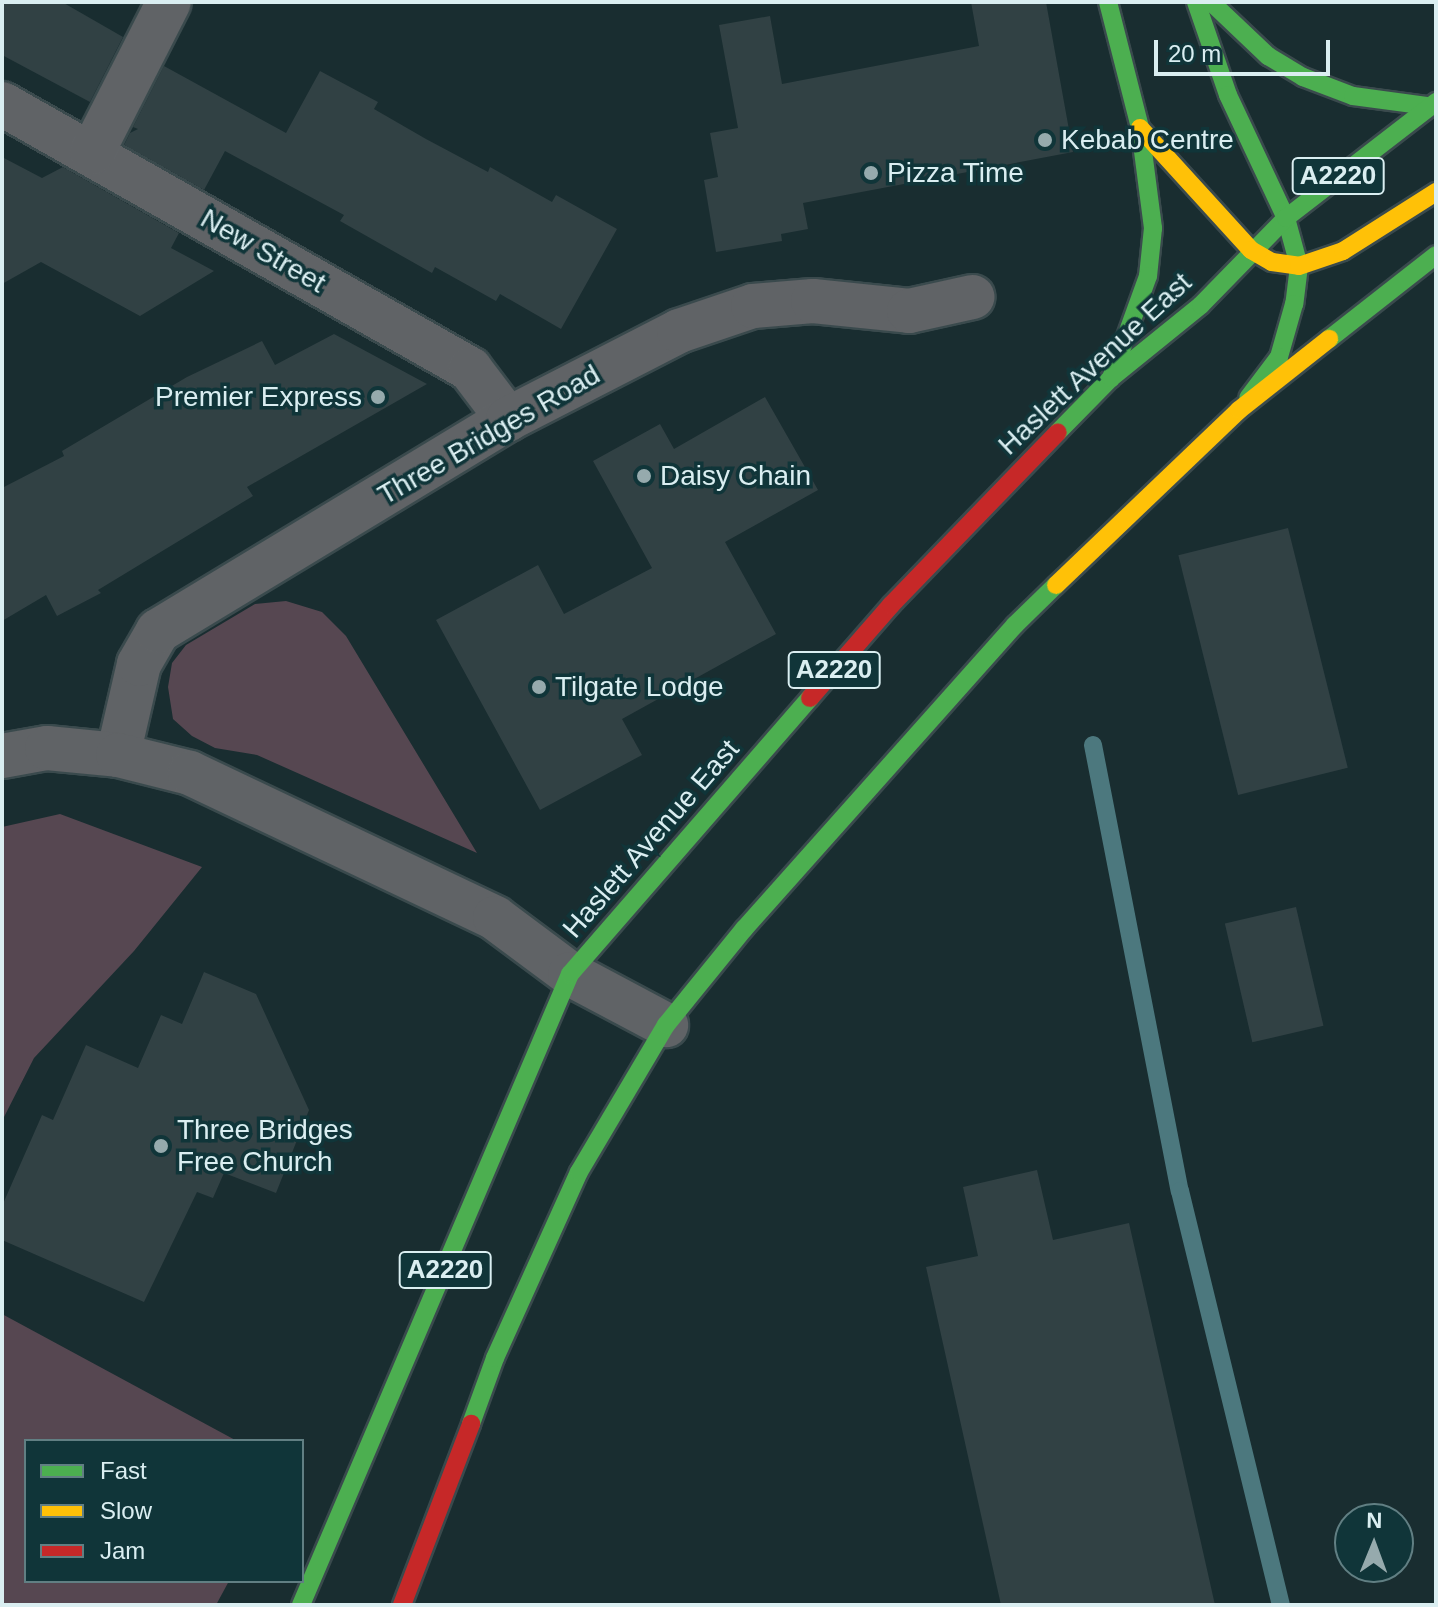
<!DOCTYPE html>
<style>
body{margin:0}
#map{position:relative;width:1438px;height:1607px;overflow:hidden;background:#192d30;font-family:Arial,sans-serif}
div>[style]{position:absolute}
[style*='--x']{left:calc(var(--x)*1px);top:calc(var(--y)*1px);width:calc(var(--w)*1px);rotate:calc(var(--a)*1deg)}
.green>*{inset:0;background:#564751}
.stream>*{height:18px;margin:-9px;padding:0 9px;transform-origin:9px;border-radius:9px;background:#4c787e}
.building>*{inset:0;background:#314144;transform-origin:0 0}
.roads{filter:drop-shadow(2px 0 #3a4a4d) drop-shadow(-2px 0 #3a4a4d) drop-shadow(0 2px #3a4a4d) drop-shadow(0 -2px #3a4a4d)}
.street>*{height:44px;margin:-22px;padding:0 22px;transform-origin:22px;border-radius:22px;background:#606366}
.fast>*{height:18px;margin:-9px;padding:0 9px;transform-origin:9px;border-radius:9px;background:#4caf50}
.slow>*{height:18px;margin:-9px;padding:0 9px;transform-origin:9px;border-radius:9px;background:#ffc107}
.jam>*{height:18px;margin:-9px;padding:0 9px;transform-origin:9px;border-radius:9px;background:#c62828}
.dots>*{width:22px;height:22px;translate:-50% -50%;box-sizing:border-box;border:4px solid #103539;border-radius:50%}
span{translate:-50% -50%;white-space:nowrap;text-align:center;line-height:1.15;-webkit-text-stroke:7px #103539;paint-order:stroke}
.shield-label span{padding:2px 6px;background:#103539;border:2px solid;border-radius:6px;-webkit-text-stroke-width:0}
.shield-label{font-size:26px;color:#daeef1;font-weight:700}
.poi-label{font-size:28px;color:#daeef1}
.left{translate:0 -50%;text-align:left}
.right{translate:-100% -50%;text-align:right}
.street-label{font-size:28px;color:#daeef1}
.frame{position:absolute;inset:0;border:4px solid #daeef1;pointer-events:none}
.legend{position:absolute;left:24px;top:1439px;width:280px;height:144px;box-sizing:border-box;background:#103539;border:2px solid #617f83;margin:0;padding:10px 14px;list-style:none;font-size:24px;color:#daeef1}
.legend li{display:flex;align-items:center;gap:16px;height:40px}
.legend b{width:40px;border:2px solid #617f83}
.north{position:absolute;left:1334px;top:1503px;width:80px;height:80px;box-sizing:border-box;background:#103539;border:2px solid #617f83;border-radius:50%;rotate:1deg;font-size:22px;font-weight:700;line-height:32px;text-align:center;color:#daeef1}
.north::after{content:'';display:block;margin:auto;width:28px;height:36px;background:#96aaad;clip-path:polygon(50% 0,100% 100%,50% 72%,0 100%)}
.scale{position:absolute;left:1154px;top:40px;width:176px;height:36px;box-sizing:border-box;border:4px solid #daeef1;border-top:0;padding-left:10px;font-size:24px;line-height:28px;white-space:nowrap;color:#daeef1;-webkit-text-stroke:6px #103539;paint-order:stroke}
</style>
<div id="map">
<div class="green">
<div style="clip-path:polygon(286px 601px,322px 612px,346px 636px,477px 853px,257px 755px,215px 748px,192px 736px,173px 719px,168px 687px,172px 663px,186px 645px,255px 604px)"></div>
<div style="clip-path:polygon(60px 814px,202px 867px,134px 951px,34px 1058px,2px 1121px,2px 827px)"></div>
<div style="clip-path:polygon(2px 1314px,237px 1441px,26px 1441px,26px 1581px,229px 1581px,216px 1605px,2px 1605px)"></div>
</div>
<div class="stream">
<div style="--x:1093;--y:745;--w:454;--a:79"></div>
<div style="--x:1180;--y:1191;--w:426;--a:76.3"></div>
</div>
<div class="building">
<div style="clip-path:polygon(2px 2px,62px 2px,123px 37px,90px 102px,2px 55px)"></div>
<div style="clip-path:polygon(971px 2px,1046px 2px,1073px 152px,803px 203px,808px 229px,781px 234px,782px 241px,716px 252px,704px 180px,718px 177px,710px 133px,738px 128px,719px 25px,770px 16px,782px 84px,979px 46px)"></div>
<div style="clip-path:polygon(164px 66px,286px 133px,320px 71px,378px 102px,374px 109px,426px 139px,488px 172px,490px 167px,552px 202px,556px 195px,617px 229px,561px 329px,500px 294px,496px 301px,435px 267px,432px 273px,340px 221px,344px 215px,225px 151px,204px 190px,124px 145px,130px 133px,138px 129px,133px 127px)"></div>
<div style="clip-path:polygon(2px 157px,42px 178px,63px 167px,179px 233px,171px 248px,214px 271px,140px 316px,41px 262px,2px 284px)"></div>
<div style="clip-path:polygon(334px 334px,427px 384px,247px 487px,253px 496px,98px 590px,101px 593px,57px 616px,46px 595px,2px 621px,2px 488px,64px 456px,62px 451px,187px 377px,262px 341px,275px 365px)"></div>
<div style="clip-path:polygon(765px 397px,818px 490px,725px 542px,776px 634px,622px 719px,642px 755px,540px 810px,436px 620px,538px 565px,564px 614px,652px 568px,593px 461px,660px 424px,674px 449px)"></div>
<div style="left:1288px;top:528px;width:247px;height:113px;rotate:76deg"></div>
<div style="left:1296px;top:907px;width:122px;height:73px;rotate:77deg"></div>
<div style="clip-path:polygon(204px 972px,256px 994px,309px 1110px,276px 1193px,224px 1173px,213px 1198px,197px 1192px,144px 1302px,2px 1240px,2px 1206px,42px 1115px,53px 1120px,86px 1045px,138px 1068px,161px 1015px,182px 1024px)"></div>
<div style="clip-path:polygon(1037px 1170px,1053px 1240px,1129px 1223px,1215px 1605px,1001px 1605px,926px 1267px,978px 1256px,963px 1187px)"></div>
</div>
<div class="roads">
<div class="street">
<div style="--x:2;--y:104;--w:538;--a:29.52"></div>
<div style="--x:470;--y:369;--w:63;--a:52.8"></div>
<div style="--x:92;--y:153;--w:169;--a:-63"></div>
<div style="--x:118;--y:755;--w:93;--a:-77"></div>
<div style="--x:139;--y:664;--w:38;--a:-60"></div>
<div style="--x:158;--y:631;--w:409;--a:-31.2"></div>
<div style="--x:508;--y:419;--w:192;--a:-27.2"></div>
<div style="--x:679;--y:331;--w:78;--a:-18.7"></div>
<div style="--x:753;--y:306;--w:60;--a:-4.8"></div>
<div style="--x:813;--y:301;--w:97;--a:5.9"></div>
<div style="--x:909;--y:311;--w:65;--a:-12.5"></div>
<div style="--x:2;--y:756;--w:46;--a:-10.1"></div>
<div style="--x:47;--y:748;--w:71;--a:5.6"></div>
<div style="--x:118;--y:755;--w:74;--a:14"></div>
<div style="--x:190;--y:773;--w:338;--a:25.4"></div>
<div style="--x:495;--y:918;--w:94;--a:36.7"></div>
<div style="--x:570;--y:974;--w:109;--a:28"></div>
</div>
<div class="fast">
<div style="--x:1108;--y:2;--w:130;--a:75.7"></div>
<div style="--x:1140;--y:128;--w:101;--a:82.6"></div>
<div style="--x:1153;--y:228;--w:48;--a:95.9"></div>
<div style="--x:1148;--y:276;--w:109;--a:109.9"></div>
<div style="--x:1196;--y:2;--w:98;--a:71"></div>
<div style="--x:1228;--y:95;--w:136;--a:64.8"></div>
<div style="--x:1286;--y:218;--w:50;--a:74.8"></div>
<div style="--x:1299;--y:266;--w:38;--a:97"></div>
<div style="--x:1294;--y:304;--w:55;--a:105.8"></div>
<div style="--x:1279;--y:357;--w:51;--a:127.1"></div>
<div style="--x:1211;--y:2;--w:79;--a:43.5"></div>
<div style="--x:1268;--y:56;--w:41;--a:31"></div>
<div style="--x:1303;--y:77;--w:53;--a:20.8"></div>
<div style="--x:1353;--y:96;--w:76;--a:7.6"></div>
<div style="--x:1329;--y:339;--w:136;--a:-38.1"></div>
<div style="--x:1058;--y:432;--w:76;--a:-45.5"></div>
<div style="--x:1111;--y:378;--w:116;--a:-39"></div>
<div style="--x:1201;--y:305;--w:122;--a:-45.7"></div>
<div style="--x:1286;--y:218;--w:190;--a:-37.7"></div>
<div style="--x:471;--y:1424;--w:70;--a:-70"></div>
<div style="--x:495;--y:1358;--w:204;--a:-65.7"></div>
<div style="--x:579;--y:1172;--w:171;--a:-59.4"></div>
<div style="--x:666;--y:1025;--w:124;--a:-50.9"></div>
<div style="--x:744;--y:929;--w:407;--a:-48.3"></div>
<div style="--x:1015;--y:625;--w:57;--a:-44.3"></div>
<div style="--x:301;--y:1605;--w:686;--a:-66.91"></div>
<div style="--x:570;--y:974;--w:366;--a:-49"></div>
</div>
<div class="slow">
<div style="--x:1140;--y:128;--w:165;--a:47.7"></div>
<div style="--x:1251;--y:250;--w:24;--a:30"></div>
<div style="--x:1272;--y:262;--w:27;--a:8"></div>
<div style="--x:1299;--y:266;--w:46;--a:-18.8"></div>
<div style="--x:1343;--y:251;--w:110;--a:-32.4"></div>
<div style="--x:1056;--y:585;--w:253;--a:-43.7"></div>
<div style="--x:1239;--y:410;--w:115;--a:-38.3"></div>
</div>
<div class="jam">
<div style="--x:810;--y:698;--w:123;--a:-48.9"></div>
<div style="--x:891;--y:605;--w:240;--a:-46"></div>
<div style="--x:402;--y:1605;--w:194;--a:-69.1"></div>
</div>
</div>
<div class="dots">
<div style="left:1045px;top:140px;background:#96aaad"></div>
<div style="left:871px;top:173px;background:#96aaad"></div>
<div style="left:378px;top:397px;background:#96aaad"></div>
<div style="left:644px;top:476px;background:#96aaad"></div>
<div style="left:539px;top:687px;background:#96aaad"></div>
<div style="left:161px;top:1146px;background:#96aaad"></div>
</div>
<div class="shield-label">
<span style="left:1338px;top:176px">A2220</span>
<span style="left:834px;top:670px">A2220</span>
<span style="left:445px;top:1270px">A2220</span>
</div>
<div class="poi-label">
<span class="left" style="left:1061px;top:140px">Kebab Centre</span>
<span class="left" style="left:887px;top:173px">Pizza Time</span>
<span class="right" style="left:362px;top:397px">Premier Express</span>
<span class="left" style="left:660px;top:476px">Daisy Chain</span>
<span class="left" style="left:555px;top:687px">Tilgate Lodge</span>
<span class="left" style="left:177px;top:1146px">Three Bridges<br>Free Church</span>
</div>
<div class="street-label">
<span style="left:263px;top:251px;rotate:30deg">New Street</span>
<span style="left:1095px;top:364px;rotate:-43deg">Haslett Avenue East</span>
<span style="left:489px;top:435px;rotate:-30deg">Three Bridges Road</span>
<span style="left:651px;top:839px;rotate:-49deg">Haslett Avenue East</span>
</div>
<div class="frame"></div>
<ul class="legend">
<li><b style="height:10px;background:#4caf50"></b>Fast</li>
<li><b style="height:10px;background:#ffc107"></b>Slow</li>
<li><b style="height:10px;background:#c62828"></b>Jam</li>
</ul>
<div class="north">N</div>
<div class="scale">20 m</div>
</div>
